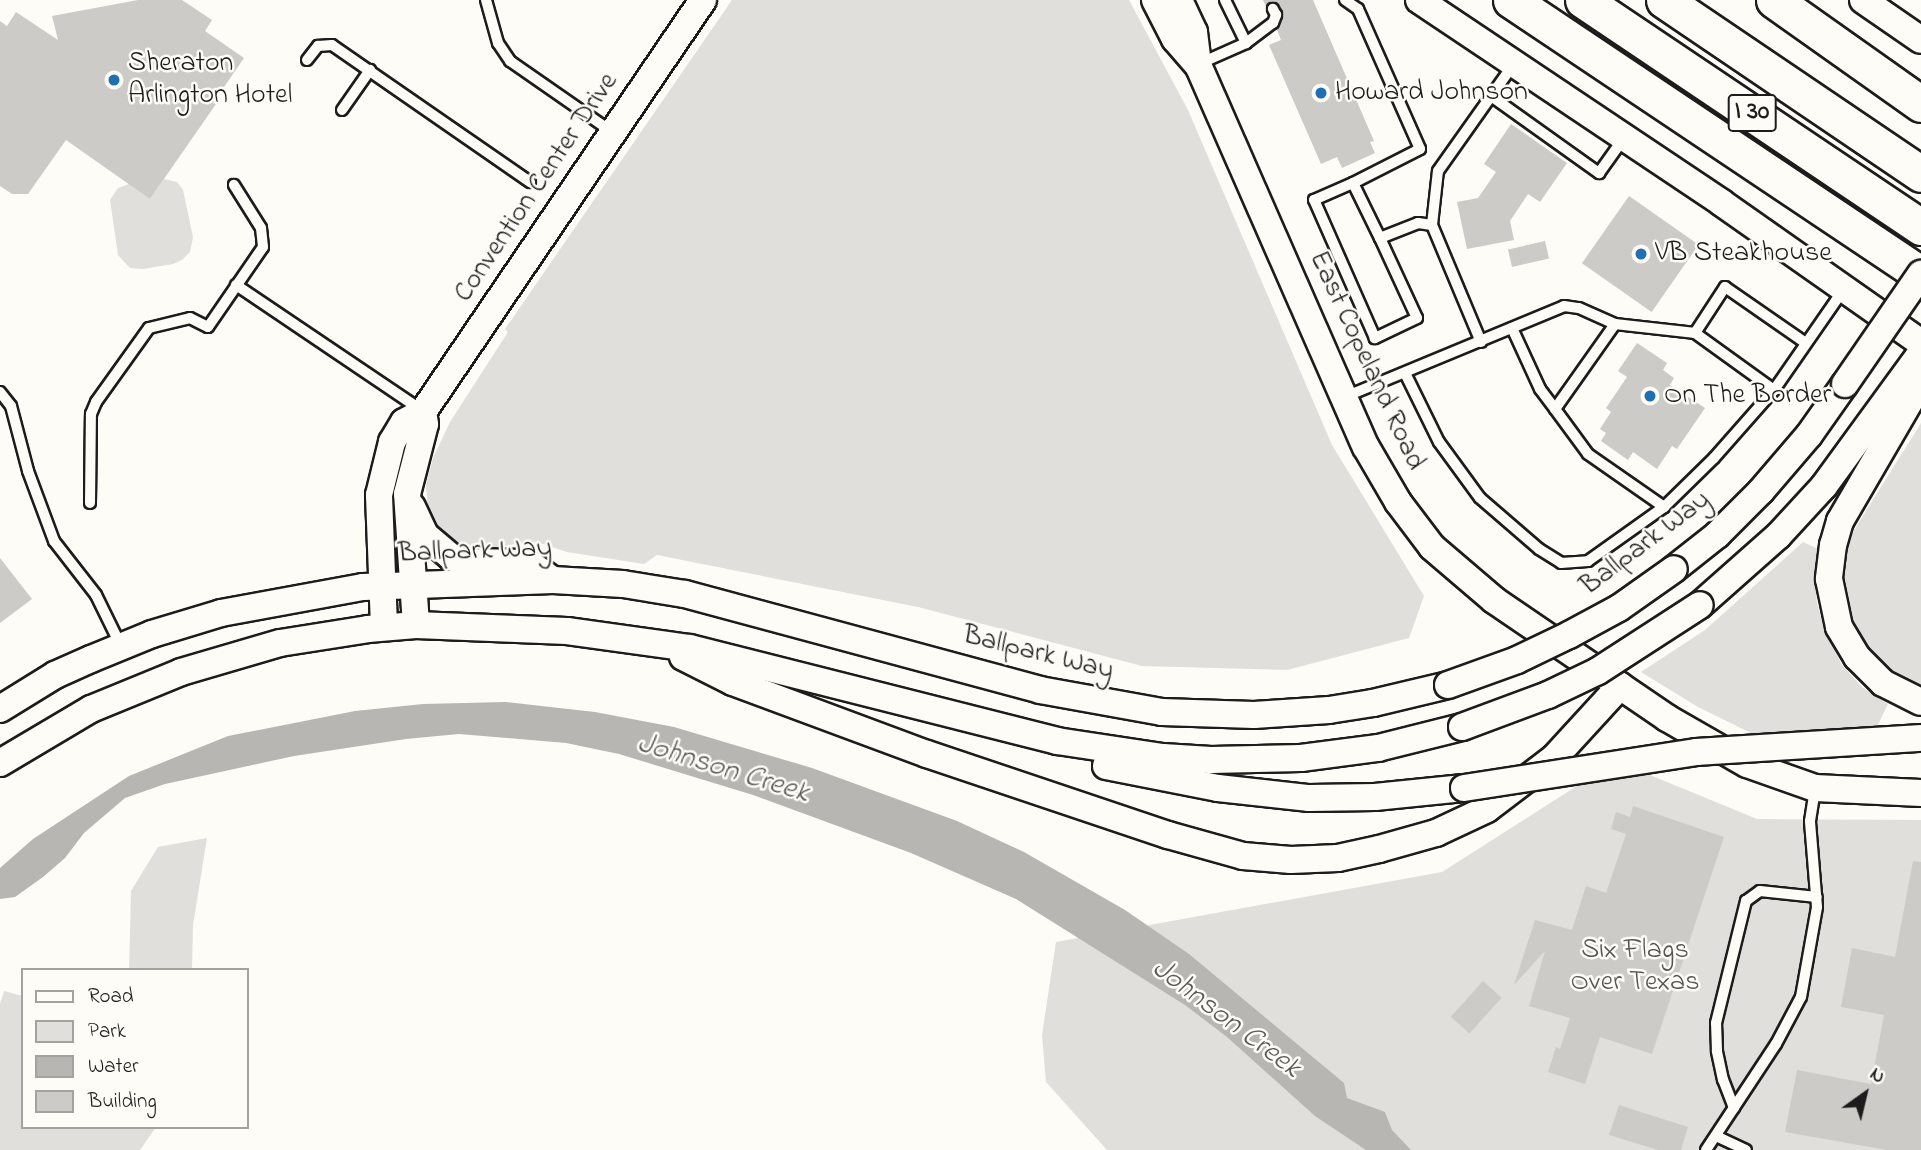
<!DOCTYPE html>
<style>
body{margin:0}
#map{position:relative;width:1921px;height:1150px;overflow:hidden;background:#fdfcf7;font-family:"Indie Flower",sans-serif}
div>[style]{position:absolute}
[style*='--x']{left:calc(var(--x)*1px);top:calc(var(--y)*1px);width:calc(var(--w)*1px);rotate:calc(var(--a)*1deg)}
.green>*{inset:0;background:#e0dfdb}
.water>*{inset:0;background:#b7b6b2}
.building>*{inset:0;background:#cccbc8;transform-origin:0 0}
.roads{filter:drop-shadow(2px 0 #1c1c1c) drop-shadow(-2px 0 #1c1c1c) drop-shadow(0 2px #1c1c1c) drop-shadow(0 -2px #1c1c1c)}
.lane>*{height:10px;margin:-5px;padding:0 5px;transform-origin:5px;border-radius:5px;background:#fdfcf7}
.secondary>*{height:26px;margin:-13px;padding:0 13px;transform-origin:13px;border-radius:13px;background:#fdfcf7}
.highway>*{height:35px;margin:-17.5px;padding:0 17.5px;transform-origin:17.5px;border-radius:17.5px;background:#fdfcf7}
.bridges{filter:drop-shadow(2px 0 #1c1c1c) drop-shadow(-2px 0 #1c1c1c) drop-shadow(0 2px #1c1c1c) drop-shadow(0 -2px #1c1c1c)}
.secondary-bridge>*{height:26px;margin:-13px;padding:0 13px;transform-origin:13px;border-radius:13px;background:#fdfcf7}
.dots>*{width:19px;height:19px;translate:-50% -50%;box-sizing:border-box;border:4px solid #fdfcf7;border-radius:50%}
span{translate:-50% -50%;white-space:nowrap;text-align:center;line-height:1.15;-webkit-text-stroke:5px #fdfcf7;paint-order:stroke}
.shield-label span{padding:2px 5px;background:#fdfcf7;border:2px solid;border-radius:5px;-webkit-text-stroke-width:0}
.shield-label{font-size:26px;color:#1c1c1c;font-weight:700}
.poi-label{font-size:28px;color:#1c1c1c}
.left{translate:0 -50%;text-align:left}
.street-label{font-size:28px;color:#1c1c1c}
.park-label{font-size:28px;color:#575655}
.water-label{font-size:30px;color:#5a5a58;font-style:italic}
.legend{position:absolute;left:21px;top:968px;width:228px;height:161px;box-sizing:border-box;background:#fdfcf7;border:2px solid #a3a29f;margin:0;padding:9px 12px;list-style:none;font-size:21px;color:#1c1c1c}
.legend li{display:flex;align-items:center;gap:14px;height:35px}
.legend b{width:35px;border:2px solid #a3a29f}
.north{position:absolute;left:1830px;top:1059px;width:70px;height:70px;-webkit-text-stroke:5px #fdfcf7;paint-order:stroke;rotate:34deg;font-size:19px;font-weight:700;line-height:28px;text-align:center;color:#1c1c1c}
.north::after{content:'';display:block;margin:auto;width:24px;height:32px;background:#1c1c1c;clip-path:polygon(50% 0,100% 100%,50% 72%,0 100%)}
</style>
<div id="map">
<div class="green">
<div style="clip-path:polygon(732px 0,1129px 0,1188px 110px,1332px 445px,1424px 596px,1409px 638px,1287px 670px,1142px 666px,918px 607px,657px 555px,644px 564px,567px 552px,537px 542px,508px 545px,496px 550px,477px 550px,453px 542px,439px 531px,428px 511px,426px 485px,433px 458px,450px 422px,508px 332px,505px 329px)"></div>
<div style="clip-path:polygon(164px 179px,177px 182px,183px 190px,193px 237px,190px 252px,182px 260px,173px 264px,143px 269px,130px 268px,118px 255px,110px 200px,118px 188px,129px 184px,150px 199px)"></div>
<div style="clip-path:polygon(1921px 423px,1921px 688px,1885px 668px,1866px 647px,1853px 627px,1846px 602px,1842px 572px,1846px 549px,1854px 530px)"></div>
<div style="clip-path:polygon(1803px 542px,1818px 549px,1814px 573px,1817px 603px,1826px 634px,1842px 665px,1862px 687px,1888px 704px,1876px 729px,1755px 735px,1698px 707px,1641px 672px,1705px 630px)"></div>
<div style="clip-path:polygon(1616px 761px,1757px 819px,1921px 820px,1921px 1150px,1107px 1150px,1046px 1082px,1042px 1035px,1056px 942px,1442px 872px)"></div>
<div style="clip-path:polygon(207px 838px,193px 925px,192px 970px,129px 970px,131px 891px,158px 847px)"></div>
<div style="clip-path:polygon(4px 991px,23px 996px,23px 1127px,156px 1127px,140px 1150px,0 1150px,0 1004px)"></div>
</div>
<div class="water">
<div style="clip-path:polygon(505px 702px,595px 712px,674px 727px,812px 768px,957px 821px,1024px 852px,1125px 910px,1189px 954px,1344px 1083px,1347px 1098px,1385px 1112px,1392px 1130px,1411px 1150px,1366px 1150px,1315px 1116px,1227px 1037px,1185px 1005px,1016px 899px,911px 853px,753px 795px,619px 754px,566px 743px,459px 734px,406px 739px,294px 756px,165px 784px,125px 798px,84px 833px,65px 858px,43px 877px,15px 897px,0 899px,0 868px,33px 839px,129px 776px,228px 736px,355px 711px,423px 704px)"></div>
</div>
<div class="building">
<div style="clip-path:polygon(138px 0,182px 0,212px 20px,205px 31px,244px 58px,213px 103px,216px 104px,150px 199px,66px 140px,28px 194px,12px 194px,0 186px,0 21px,7px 26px,16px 12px,58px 40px,52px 16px)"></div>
<div style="clip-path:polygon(1263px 0,1313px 0,1374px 141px,1370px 142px,1375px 153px,1342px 168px,1337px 157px,1321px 164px,1269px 45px,1281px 40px,1277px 30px,1283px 12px,1276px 2px,1270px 2px,1266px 7px)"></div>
<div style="clip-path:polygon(1511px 124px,1567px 163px,1540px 202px,1528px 194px,1510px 221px,1514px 240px,1467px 249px,1457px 202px,1478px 198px,1496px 172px,1484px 164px)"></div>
<div style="left:1629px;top:196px;width:85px;height:82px;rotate:35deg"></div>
<div style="left:1545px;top:241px;width:18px;height:38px;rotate:77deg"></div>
<div style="clip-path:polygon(1637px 343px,1667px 363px,1663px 370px,1674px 378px,1670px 385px,1705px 408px,1677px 449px,1672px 446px,1657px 469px,1633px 452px,1628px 460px,1601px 441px,1606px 433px,1600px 429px,1611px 412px,1606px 408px,1627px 377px,1618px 371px)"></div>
<div style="clip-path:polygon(0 558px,32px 599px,0 623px)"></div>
<div style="clip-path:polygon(1633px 806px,1724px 837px,1652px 1054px,1600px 1037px,1585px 1084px,1548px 1072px,1556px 1047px,1560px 1049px,1570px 1018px,1529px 1006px,1545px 951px,1514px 985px,1535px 920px,1572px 930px,1586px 886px,1606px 893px,1626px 834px,1611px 829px,1616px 812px,1630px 817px)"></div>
<div style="clip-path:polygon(1913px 861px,1921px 862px,1921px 1150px,1887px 1150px,1785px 1132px,1797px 1070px,1871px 1084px,1884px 1015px,1841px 1007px,1852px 948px,1895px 957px)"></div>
<div style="left:1483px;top:981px;width:25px;height:48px;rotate:42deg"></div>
<div style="clip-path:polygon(1619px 1105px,1688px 1127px,1681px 1150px,1658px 1150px,1609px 1135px)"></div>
</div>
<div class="roads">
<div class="lane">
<div style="--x:486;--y:0;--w:45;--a:74.4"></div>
<div style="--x:498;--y:43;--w:22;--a:56"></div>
<div style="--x:510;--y:61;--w:124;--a:34.8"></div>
<div style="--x:1225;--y:0;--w:48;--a:64"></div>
<div style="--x:1345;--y:0;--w:16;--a:35"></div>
<div style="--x:1358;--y:9;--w:153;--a:66.1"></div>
<div style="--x:1420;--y:149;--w:75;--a:153.1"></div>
<div style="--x:307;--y:60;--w:18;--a:-52"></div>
<div style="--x:318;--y:46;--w:14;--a:-4"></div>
<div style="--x:332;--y:45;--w:241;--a:34.7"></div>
<div style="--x:1201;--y:63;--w:49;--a:-24"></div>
<div style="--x:1246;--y:43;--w:34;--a:-37"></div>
<div style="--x:1273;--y:23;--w:9;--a:-69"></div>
<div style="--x:1276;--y:15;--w:7;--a:-117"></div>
<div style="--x:1491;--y:96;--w:133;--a:35.5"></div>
<div style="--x:1599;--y:173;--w:43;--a:-54.5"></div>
<div style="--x:342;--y:110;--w:49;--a:-55"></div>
<div style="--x:1380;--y:238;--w:88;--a:65.2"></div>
<div style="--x:1417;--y:318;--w:47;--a:154.5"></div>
<div style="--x:1375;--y:338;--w:151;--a:-113.8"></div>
<div style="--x:1314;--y:200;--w:43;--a:-23.6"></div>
<div style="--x:1353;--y:183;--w:61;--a:63.9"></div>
<div style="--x:1380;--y:238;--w:41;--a:-21.5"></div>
<div style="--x:1418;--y:223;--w:14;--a:8"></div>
<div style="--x:236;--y:285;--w:223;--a:34"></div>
<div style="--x:1512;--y:328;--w:67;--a:65.3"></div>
<div style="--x:1540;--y:389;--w:25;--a:53"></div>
<div style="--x:1555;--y:409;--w:104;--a:-54.8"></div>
<div style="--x:1695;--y:333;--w:55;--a:-56.9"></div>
<div style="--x:1725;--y:287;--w:98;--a:34.7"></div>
<div style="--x:1481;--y:342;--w:127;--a:-112.7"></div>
<div style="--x:1432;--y:225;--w:54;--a:-83.7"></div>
<div style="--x:1438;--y:171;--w:130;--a:-54.7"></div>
<div style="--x:1405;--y:373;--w:77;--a:63.8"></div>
<div style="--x:1439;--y:442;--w:69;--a:53.8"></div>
<div style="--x:1480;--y:498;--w:78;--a:40.8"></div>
<div style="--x:1539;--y:549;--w:26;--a:32"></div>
<div style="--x:1561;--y:563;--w:27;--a:-4"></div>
<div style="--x:1588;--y:561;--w:93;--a:-35.4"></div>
<div style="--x:0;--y:392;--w:18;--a:52"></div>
<div style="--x:11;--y:406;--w:67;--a:75.3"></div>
<div style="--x:28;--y:471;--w:75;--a:69.6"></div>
<div style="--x:54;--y:541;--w:68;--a:52.1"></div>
<div style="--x:96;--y:595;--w:57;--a:63.9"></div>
<div style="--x:1347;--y:396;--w:235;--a:-22.5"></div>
<div style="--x:1564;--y:306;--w:15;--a:8"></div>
<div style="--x:1579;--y:308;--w:39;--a:24"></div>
<div style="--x:1615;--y:324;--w:81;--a:6.4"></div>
<div style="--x:1695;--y:333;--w:97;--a:35.8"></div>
<div style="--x:1774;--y:390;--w:123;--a:-55.3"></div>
<div style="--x:1555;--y:409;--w:56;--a:53.7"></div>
<div style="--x:1588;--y:454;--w:93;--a:34.9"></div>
<div style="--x:1664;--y:507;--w:70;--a:-44.4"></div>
<div style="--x:1714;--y:458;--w:91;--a:-48.6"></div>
<div style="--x:90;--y:503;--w:89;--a:-89.4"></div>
<div style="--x:91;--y:414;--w:13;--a:-67"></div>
<div style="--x:96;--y:402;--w:91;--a:-54.4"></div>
<div style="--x:149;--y:328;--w:42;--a:-13.7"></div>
<div style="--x:190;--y:318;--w:20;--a:27"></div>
<div style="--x:208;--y:327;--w:97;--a:-55.5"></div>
<div style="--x:263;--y:247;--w:19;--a:-96"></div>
<div style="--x:261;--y:228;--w:51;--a:-122.1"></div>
<div style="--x:1734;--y:1108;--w:30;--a:-111"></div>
<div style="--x:1723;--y:1080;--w:30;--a:-102"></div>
<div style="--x:1717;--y:1051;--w:28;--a:-92"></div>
<div style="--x:1716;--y:1023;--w:126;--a:-76.2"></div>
<div style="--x:1746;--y:901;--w:17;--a:-36"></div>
<div style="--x:1760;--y:891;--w:57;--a:6"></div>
<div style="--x:1716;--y:1136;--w:33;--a:25"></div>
<div style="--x:1706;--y:1150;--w:127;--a:-56.6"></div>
<div style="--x:1776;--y:1044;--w:53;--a:-62"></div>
<div style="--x:1801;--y:997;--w:91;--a:-79.9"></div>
<div style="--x:1817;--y:907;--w:86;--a:-94.7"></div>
<div style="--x:1810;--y:821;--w:33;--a:-81"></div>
</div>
<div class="secondary">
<div style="--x:1155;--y:0;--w:44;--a:62.9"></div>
<div style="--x:1175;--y:39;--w:35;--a:49"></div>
<div style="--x:1179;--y:0;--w:35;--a:65"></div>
<div style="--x:1194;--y:32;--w:33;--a:83"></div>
<div style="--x:1198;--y:65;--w:417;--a:66.3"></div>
<div style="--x:1366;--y:447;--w:64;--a:59.8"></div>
<div style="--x:1398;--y:502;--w:56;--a:52.9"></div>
<div style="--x:1432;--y:547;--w:82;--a:40.5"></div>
<div style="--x:1494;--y:600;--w:209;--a:34.3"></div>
<div style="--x:1667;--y:718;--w:92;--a:29.9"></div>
<div style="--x:1747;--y:764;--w:72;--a:19.4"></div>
<div style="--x:1815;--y:788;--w:106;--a:2.7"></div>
<div style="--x:1419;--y:0;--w:365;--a:33.8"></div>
<div style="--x:1722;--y:203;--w:243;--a:35.1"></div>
<div style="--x:1863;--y:0;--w:70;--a:34.6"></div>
<div style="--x:1921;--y:382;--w:161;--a:120.2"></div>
<div style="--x:1840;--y:521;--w:25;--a:106"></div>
<div style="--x:1833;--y:545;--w:34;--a:97"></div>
<div style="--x:1829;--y:579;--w:49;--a:78.2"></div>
<div style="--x:1839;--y:627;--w:35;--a:59"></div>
<div style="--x:1857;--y:657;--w:37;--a:45"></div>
<div style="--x:1883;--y:683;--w:42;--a:26.6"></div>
<div style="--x:412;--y:507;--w:31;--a:65"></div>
<div style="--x:425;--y:535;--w:34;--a:40"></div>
<div style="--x:451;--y:557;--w:12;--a:24"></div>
<div style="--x:462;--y:562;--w:67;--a:0.9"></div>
<div style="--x:529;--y:563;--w:24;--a:36"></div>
<div style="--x:1674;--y:569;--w:55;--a:-38.3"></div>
<div style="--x:1717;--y:535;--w:62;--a:-45"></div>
<div style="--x:1761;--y:491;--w:74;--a:-49.4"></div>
<div style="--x:1809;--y:435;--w:62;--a:-54.8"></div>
<div style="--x:1700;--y:605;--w:104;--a:-41.5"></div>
<div style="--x:1778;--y:536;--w:68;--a:-47.4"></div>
<div style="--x:1824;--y:486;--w:165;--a:-53.9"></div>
<div style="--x:416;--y:625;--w:131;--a:-93.9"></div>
<div style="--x:407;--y:494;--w:72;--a:-75.6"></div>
<div style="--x:425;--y:424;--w:12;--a:-99"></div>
<div style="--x:384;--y:626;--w:131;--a:-92.2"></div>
<div style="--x:379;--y:495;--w:55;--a:-76.2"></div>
<div style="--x:392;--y:442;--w:23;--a:-59"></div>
<div style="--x:404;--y:422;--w:21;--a:-28"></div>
<div style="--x:423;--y:412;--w:498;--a:-55.8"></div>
<div style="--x:683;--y:657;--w:56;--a:26.6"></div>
<div style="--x:733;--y:682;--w:207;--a:20.4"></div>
<div style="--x:927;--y:754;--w:254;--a:18.6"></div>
<div style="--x:1168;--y:835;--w:78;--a:15.6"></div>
<div style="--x:1243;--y:856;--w:48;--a:4.8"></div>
<div style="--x:1291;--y:860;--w:47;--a:-2.4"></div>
<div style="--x:1338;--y:858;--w:42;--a:-12.4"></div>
<div style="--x:1379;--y:849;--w:59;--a:-15.7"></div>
<div style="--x:1436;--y:833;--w:56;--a:-25.2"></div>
<div style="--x:1487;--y:809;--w:84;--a:-37.3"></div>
<div style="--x:1554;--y:758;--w:98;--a:-47.5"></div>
<div style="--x:0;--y:709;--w:65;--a:-31.7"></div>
<div style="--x:55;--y:675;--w:39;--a:-24"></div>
<div style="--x:91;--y:659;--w:66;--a:-22.3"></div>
<div style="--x:152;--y:634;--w:72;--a:-16.9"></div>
<div style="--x:221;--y:613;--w:144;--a:-10.4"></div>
<div style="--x:363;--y:587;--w:190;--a:-2.1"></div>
<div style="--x:553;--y:580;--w:70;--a:3.3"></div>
<div style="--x:623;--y:584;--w:63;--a:9.2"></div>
<div style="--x:685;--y:594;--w:368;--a:15.1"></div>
<div style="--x:1040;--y:690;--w:124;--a:10.2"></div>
<div style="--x:1162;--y:712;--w:92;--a:1.9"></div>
<div style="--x:1254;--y:715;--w:75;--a:-3.8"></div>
<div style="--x:1329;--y:710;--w:45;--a:-9"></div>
<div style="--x:1373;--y:703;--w:77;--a:-13.5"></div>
<div style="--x:0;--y:763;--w:106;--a:-30.7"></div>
<div style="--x:91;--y:709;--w:97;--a:-22.3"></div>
<div style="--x:181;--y:672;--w:103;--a:-16.3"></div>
<div style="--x:280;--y:643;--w:89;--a:-9"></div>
<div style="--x:368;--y:629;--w:48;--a:-4.8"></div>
<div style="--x:416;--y:625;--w:151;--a:2.3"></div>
<div style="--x:567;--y:631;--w:124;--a:7.9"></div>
<div style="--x:690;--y:648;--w:379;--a:14.2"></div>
<div style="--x:1057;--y:741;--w:107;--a:8.6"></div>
<div style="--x:1163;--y:757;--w:48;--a:3.6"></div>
<div style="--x:1211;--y:760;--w:90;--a:-1.3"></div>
<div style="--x:1301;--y:758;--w:78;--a:-7.4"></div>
<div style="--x:1378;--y:748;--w:87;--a:-14"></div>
<div style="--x:1106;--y:766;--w:114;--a:11.1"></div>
<div style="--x:1218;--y:788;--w:92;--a:6.3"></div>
<div style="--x:1309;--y:798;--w:66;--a:-0.9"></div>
<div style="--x:1375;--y:797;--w:89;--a:-5.8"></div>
</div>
<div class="highway">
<div style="--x:1511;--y:0;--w:493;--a:33.8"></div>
<div style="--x:1583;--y:0;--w:407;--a:33.9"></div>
<div style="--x:1664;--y:0;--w:310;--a:34.1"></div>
<div style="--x:1774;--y:0;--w:180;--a:35.3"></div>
</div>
</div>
<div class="bridges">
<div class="secondary-bridge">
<div style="--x:1845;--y:384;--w:134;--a:-55.4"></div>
<div style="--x:1448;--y:685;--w:73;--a:-19.9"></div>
<div style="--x:1517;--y:660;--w:58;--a:-25.7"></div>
<div style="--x:1569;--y:635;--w:57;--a:-28.4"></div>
<div style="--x:1619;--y:608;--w:67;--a:-35.3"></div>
<div style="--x:1462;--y:727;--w:92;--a:-20.4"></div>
<div style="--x:1548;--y:695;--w:55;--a:-25.6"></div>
<div style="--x:1598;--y:671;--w:121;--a:-32.9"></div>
<div style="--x:1464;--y:788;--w:236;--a:-8.8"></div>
<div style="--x:1697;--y:752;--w:224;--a:-3.6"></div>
</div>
</div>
<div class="dots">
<div style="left:114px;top:80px;background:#1f6fb2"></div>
<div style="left:1321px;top:93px;background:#1f6fb2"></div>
<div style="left:1641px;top:254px;background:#1f6fb2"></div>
<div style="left:1650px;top:396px;background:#1f6fb2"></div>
</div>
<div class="shield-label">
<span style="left:1752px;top:113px">I 30</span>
</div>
<div class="poi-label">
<span class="left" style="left:128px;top:80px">Sheraton<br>Arlington Hotel</span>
<span class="left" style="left:1335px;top:93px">Howard Johnson</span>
<span class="left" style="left:1655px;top:254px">VB Steakhouse</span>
<span class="left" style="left:1664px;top:396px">On The Border</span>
</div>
<div class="street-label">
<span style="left:537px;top:188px;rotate:-56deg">Convention Center Drive</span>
<span style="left:1366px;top:361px;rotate:65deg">East Copeland Road</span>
<span style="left:1646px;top:544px;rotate:-37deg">Ballpark Way</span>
<span style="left:475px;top:552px;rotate:-2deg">Ballpark Way</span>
<span style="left:1038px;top:654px;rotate:14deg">Ballpark Way</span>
</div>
<div class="park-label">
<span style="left:1635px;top:967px">Six Flags<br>Over Texas</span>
</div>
<div class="water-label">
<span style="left:723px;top:769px;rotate:17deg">Johnson Creek</span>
<span style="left:1226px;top:1019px;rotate:37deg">Johnson Creek</span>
</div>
<ul class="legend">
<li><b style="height:9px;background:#fdfcf7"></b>Road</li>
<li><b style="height:19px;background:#e0dfdb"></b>Park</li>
<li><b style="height:19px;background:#b7b6b2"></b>Water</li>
<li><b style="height:19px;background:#cccbc8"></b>Building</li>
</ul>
<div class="north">N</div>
</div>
